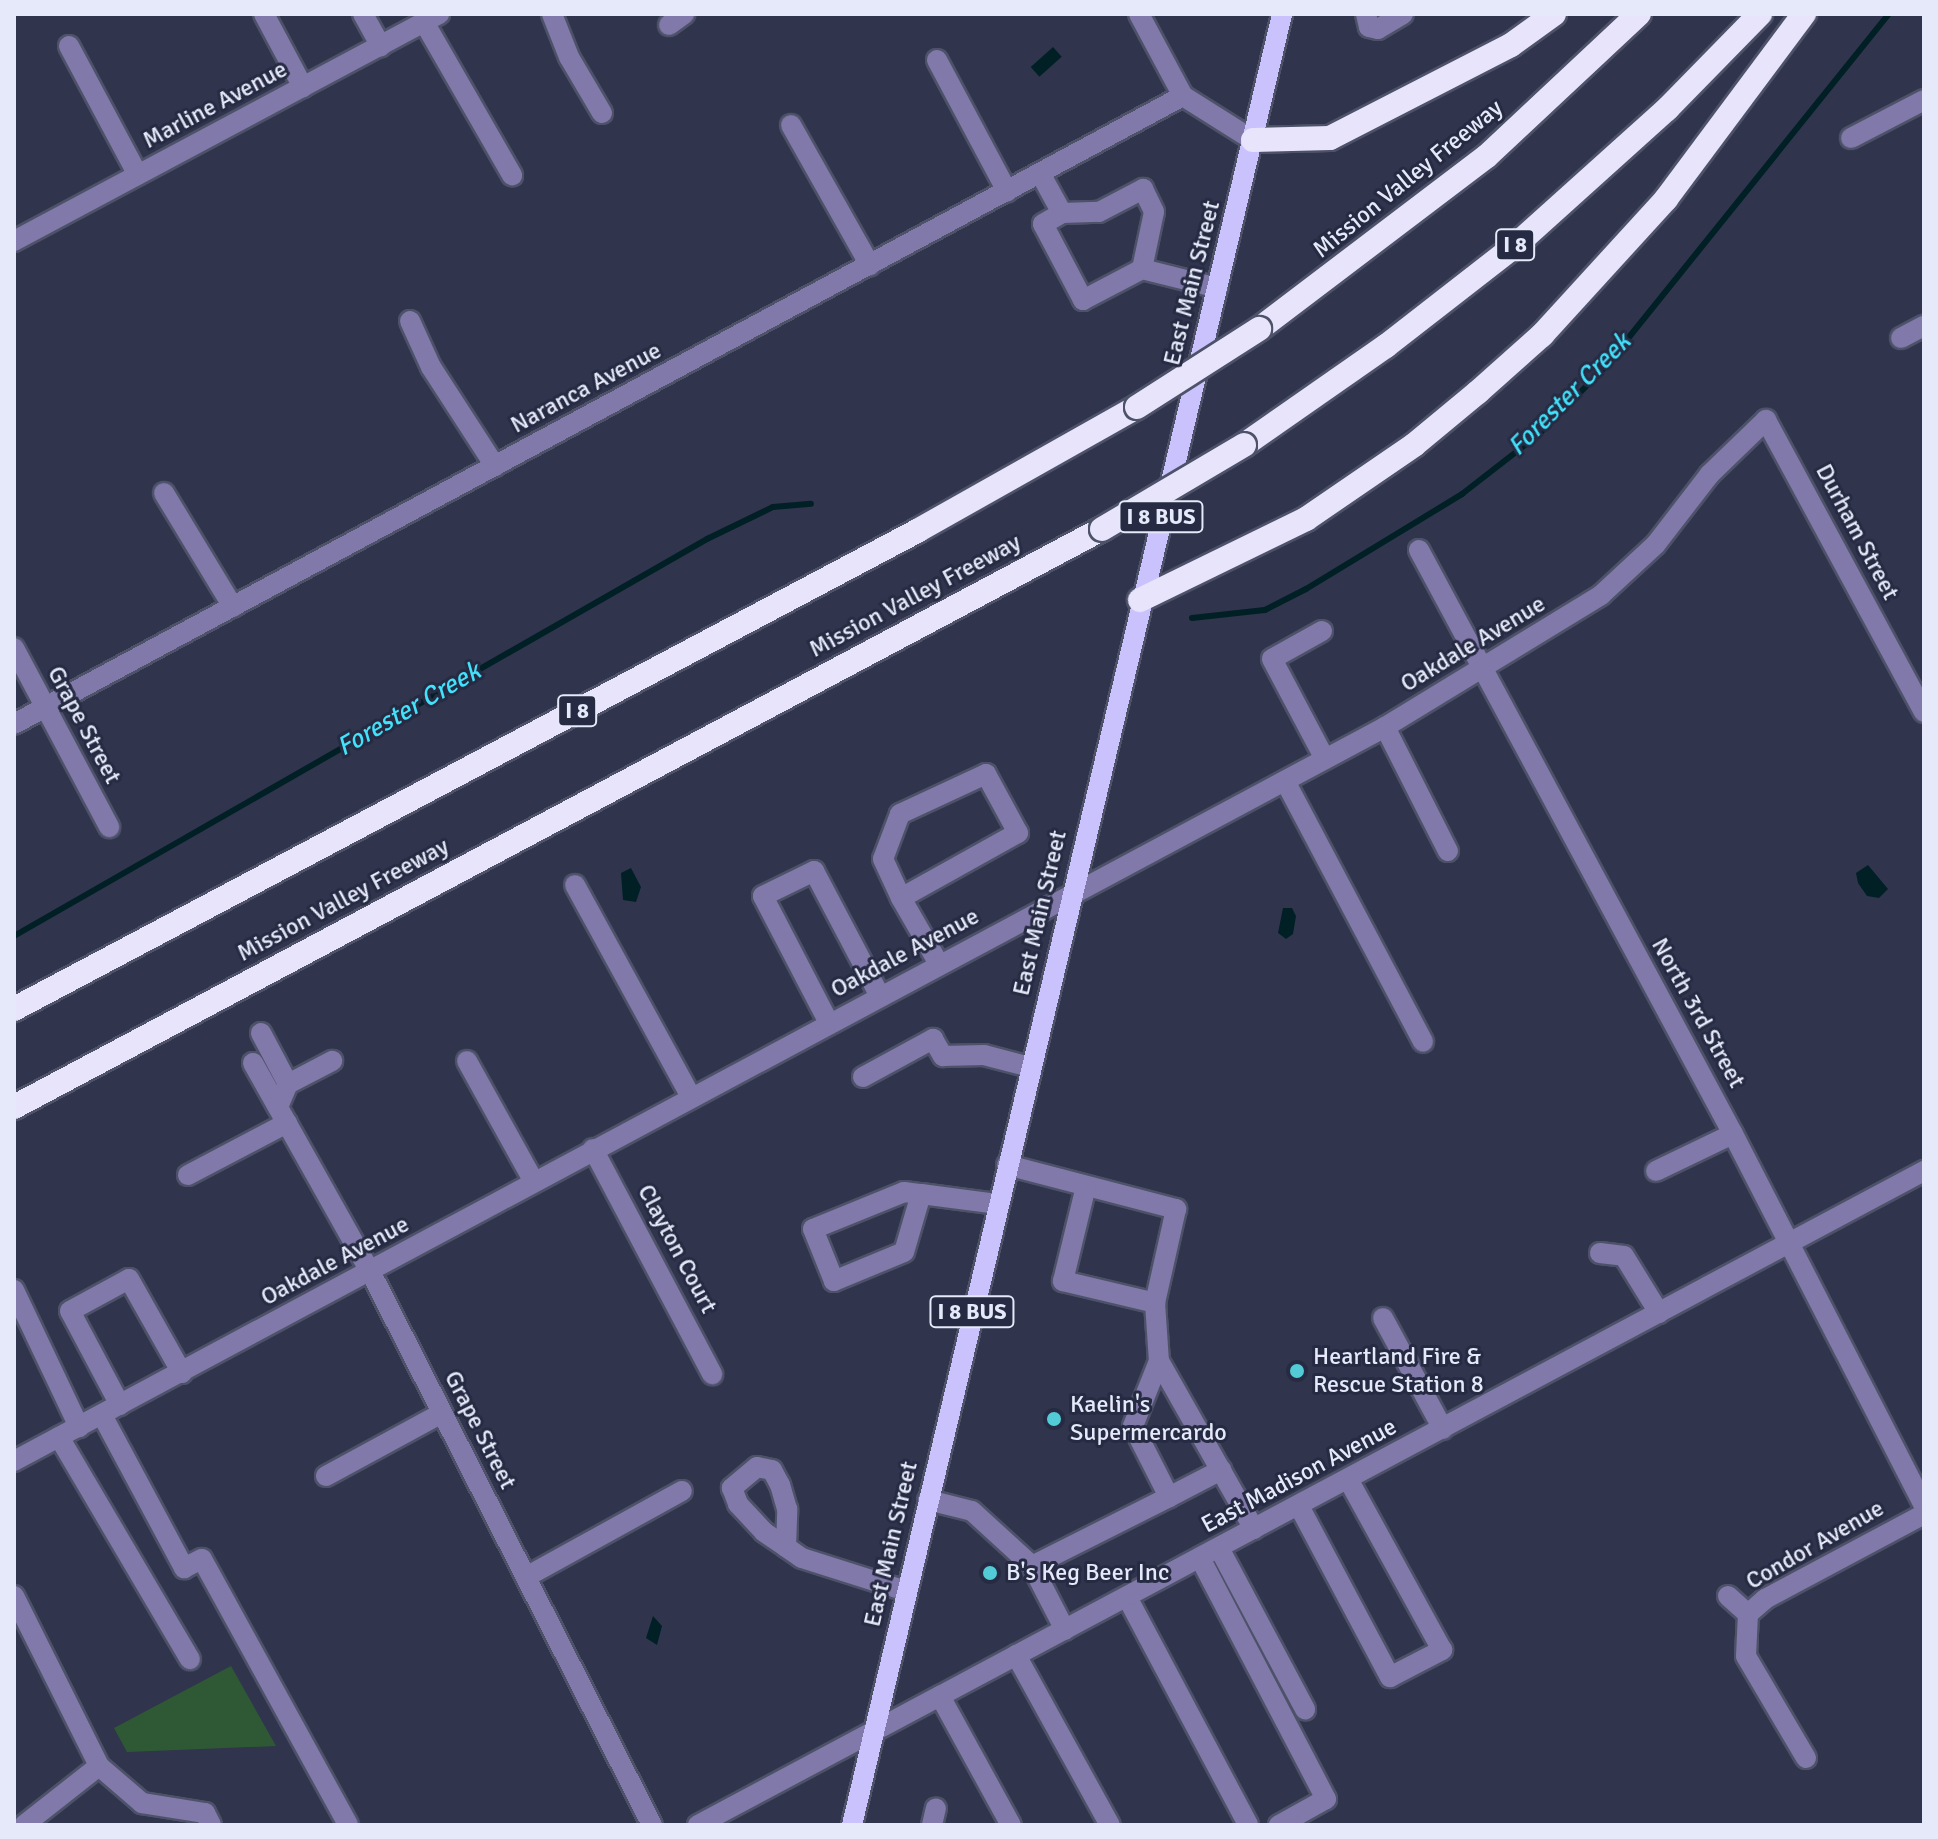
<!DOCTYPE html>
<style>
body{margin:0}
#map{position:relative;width:1938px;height:1839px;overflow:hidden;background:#30354d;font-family:Signika,sans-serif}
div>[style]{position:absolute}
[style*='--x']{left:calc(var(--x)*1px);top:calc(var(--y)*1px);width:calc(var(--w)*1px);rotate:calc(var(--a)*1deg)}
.green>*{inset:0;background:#2f5935}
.water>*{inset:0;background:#002026;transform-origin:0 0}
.stream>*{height:6px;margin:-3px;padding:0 3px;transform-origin:3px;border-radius:3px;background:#002026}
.roads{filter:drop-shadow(2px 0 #4d5269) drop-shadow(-2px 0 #4d5269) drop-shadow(0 2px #4d5269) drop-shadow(0 -2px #4d5269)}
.minor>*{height:20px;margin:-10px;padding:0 10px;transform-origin:10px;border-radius:10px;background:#8179aa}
.major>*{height:20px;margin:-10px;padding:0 10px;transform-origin:10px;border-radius:10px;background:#cac2fd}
.highway>*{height:24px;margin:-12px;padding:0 12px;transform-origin:12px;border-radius:12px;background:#e7e4fc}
.bridges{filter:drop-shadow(2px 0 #4d5269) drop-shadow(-2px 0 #4d5269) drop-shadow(0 2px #4d5269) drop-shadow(0 -2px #4d5269)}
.highway-bridge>*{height:24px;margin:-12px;padding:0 12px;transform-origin:12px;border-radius:12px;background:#e7e4fc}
.dots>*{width:22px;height:22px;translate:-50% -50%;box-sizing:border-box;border:4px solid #262b43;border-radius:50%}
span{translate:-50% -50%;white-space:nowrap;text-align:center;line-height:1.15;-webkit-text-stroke:6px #262b43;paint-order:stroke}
.shield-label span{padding:2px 6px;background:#262b43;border:2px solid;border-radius:6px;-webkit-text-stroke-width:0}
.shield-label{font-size:22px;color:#e5e9f9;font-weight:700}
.street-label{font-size:24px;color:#e5e9f9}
.poi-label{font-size:24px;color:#e5e9f9}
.left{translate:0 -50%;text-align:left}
.water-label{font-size:26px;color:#42e2fb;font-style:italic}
.frame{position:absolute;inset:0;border:16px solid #e5e9f9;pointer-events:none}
</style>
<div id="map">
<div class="green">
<div style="clip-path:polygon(231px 1666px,276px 1746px,127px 1752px,114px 1728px)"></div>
</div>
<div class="water">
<div style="left:1053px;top:47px;width:13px;height:30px;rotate:48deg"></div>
<div style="clip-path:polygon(1868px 865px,1888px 889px,1879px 898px,1867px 896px,1858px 883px,1856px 873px)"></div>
<div style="clip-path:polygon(631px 868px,641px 887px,636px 902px,623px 900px,621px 873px)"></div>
<div style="clip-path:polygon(1283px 908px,1292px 908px,1296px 916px,1293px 934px,1286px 939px,1278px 933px)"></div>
<div style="clip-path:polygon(653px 1616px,662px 1626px,657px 1645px,646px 1638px)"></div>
</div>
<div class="stream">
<div style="--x:1192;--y:618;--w:73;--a:-6.3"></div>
<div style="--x:1265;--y:610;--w:46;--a:-27.1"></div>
<div style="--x:1306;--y:589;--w:183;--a:-31.3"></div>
<div style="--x:1462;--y:494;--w:98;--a:-37.9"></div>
<div style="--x:1539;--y:434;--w:94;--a:-45.4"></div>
<div style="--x:1605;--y:367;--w:453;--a:-51.2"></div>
<div style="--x:14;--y:936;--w:799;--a:-29.81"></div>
<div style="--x:707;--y:539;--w:73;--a:-25.9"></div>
<div style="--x:773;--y:507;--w:38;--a:-5"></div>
</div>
<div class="roads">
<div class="minor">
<div style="--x:264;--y:14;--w:83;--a:61.9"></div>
<div style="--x:363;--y:14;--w:37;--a:61"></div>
<div style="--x:552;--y:14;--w:46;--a:68.4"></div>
<div style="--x:569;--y:57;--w:65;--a:59.5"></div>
<div style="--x:1139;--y:14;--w:93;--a:61.8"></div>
<div style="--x:1183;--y:96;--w:83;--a:32.2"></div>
<div style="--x:1366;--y:14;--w:13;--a:77"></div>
<div style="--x:1369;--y:27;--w:9;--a:13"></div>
<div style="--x:1378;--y:29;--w:29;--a:-31"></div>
<div style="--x:424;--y:22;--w:177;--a:60.1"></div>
<div style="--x:669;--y:25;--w:19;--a:-36"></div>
<div style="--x:69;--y:46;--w:146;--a:61.9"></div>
<div style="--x:937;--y:60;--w:149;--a:61.9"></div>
<div style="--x:791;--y:125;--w:161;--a:60.6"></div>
<div style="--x:1851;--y:138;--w:82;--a:-27.5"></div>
<div style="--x:1040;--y:173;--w:46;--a:61.2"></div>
<div style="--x:1062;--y:213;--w:22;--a:150"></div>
<div style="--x:1043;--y:224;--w:86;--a:62.2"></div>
<div style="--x:1083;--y:300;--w:67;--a:-27.7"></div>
<div style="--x:1142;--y:269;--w:78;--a:14"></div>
<div style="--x:1062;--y:213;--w:37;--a:-2"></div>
<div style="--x:1099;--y:212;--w:50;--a:-27.6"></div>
<div style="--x:1143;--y:189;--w:25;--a:64"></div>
<div style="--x:1154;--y:212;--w:58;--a:101.9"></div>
<div style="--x:14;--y:241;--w:482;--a:-28.1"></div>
<div style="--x:410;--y:321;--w:51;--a:65.5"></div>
<div style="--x:431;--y:367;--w:118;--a:57.1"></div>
<div style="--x:1901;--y:338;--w:26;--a:-28"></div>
<div style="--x:164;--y:493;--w:133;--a:58.8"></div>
<div style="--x:1419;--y:550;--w:663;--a:61.73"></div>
<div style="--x:1733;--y:1134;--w:417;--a:62.8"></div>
<div style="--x:1322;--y:631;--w:57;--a:150.8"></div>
<div style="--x:1272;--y:659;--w:113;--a:62.1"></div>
<div style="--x:14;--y:648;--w:203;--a:62"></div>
<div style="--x:14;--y:724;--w:1327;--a:-28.25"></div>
<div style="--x:1385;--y:727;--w:139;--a:63.1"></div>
<div style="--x:1285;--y:781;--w:295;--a:62.1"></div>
<div style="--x:575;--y:885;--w:242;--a:61.3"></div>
<div style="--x:901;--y:898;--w:134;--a:-29.1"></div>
<div style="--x:1018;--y:833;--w:67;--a:-118.5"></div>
<div style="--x:986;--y:774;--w:95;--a:155.1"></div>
<div style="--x:900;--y:814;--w:48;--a:110.7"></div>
<div style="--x:883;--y:859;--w:43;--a:65.2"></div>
<div style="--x:901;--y:898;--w:76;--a:60.1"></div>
<div style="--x:829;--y:1023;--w:143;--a:-117.5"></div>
<div style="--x:763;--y:896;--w:57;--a:-26.1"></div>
<div style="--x:814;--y:871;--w:141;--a:62.2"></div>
<div style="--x:261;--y:1033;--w:58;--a:62.1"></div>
<div style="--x:467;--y:1061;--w:138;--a:61"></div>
<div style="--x:253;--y:1063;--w:241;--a:60.7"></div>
<div style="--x:371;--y:1273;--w:619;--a:63.02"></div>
<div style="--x:863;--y:1077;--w:80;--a:-28.5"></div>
<div style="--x:933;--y:1039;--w:20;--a:60"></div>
<div style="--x:943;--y:1056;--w:41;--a:-1.4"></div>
<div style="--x:984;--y:1055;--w:48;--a:14.6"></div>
<div style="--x:278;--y:1107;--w:25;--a:-67"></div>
<div style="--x:288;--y:1084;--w:50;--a:-27.6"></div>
<div style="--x:593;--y:1149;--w:255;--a:62.1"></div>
<div style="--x:1007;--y:1165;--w:175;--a:14.6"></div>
<div style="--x:1176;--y:1209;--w:96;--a:102.6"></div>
<div style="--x:1155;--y:1303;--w:58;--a:86.1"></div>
<div style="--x:1159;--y:1361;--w:193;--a:60.5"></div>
<div style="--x:1656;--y:1171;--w:85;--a:-25.7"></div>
<div style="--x:188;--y:1175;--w:112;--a:-27.7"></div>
<div style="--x:1086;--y:1186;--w:98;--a:103.6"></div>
<div style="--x:1063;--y:1281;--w:95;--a:13.4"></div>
<div style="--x:921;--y:1194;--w:60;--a:106.3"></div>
<div style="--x:904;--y:1252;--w:76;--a:157.5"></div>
<div style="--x:834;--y:1281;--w:56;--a:-112"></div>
<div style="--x:813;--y:1229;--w:98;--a:-22.1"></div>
<div style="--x:904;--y:1192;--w:17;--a:7"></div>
<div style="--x:921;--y:1194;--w:78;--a:7.4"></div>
<div style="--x:1600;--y:1253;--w:24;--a:7"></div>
<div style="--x:1624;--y:1256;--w:67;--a:58.4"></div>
<div style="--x:14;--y:1290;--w:152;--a:64.6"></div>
<div style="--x:1383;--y:1318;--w:126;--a:61.6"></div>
<div style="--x:1159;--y:1361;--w:70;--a:111.8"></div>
<div style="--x:1133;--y:1426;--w:80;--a:63.1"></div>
<div style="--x:1169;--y:1497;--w:59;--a:-27.4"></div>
<div style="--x:120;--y:1405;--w:106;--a:-118"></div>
<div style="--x:70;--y:1311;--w:67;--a:-28.5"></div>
<div style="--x:129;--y:1279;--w:108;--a:60.6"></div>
<div style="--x:102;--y:1415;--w:174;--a:61.8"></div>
<div style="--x:184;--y:1568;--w:20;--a:-27"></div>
<div style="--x:202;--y:1559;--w:303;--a:61.2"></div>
<div style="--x:59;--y:1437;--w:258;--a:59.5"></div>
<div style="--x:14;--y:1461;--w:1555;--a:-28.16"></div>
<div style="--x:1385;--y:727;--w:253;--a:-31.4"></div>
<div style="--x:1601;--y:595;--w:75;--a:-42.8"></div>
<div style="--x:1656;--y:544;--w:88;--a:-52.4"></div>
<div style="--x:1710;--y:474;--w:78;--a:-44"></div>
<div style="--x:1766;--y:420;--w:332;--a:61.6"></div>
<div style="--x:326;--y:1476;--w:132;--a:-28.5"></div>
<div style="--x:928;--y:1500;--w:45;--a:14"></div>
<div style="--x:972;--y:1511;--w:81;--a:42.5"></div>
<div style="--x:1032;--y:1566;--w:153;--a:-26.7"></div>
<div style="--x:1299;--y:1506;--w:194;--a:62"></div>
<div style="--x:1390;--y:1677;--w:59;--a:-27.4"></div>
<div style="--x:1442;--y:1650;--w:195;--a:-118.8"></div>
<div style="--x:786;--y:1547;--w:38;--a:-88"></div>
<div style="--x:787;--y:1509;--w:25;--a:-106"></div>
<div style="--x:780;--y:1485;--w:17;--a:-118"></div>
<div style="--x:772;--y:1470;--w:15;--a:-169"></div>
<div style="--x:757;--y:1467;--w:33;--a:140"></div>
<div style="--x:732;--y:1488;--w:17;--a:69"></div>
<div style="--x:738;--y:1504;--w:38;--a:47"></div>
<div style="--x:764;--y:1532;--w:27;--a:34"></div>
<div style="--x:786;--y:1547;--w:19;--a:35"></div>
<div style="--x:802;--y:1558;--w:109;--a:17.6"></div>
<div style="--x:1219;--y:1548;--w:183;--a:61.9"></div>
<div style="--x:1200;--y:1558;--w:272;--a:62.4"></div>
<div style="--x:1326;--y:1799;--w:54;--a:151"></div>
<div style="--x:1032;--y:1566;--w:72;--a:62.7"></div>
<div style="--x:526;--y:1577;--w:178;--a:-28.9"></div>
<div style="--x:14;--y:1596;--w:190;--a:63.4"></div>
<div style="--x:1728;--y:1596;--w:27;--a:42"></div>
<div style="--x:1127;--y:1597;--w:258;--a:62"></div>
<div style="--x:1016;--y:1655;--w:194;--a:61.1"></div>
<div style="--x:940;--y:1696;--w:147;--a:61.2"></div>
<div style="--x:1806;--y:1758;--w:118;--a:-120.5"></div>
<div style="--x:1746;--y:1656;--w:42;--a:-87.3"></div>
<div style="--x:1748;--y:1614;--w:23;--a:-41"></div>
<div style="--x:1765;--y:1599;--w:180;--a:-28.1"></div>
<div style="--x:24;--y:1825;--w:95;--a:-38.2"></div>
<div style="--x:99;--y:1766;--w:57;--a:40.7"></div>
<div style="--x:142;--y:1803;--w:64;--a:9"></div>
<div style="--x:205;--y:1813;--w:13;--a:63"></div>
<div style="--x:698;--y:1825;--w:1390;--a:-28.08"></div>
<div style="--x:932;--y:1825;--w:17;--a:-77"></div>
</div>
<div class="major">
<div style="--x:852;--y:1825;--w:1861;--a:-76.64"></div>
</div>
<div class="highway">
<div style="--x:1253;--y:140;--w:77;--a:-1.5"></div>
<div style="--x:1330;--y:138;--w:203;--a:-27.2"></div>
<div style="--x:1511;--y:45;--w:53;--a:-35.8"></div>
<div style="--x:1259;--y:329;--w:286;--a:-37.2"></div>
<div style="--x:1487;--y:156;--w:208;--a:-43.1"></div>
<div style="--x:1244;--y:445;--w:173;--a:-34.9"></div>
<div style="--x:1386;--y:346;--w:166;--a:-37.9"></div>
<div style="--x:1517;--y:244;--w:202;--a:-42"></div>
<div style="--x:1667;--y:109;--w:133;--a:-45.6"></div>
<div style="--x:1140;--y:600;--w:185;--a:-26"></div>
<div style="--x:1306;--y:519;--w:131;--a:-34.4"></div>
<div style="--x:1414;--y:445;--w:83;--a:-39.6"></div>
<div style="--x:1478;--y:392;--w:86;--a:-41.7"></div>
<div style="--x:1542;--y:335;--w:184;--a:-47.6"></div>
<div style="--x:1666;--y:199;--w:231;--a:-53.3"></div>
<div style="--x:14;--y:1009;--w:1022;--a:-27.89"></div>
<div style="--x:917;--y:531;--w:253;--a:-29.4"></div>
<div style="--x:14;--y:1107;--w:1232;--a:-27.98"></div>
</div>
</div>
<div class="bridges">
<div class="highway-bridge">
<div style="--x:1137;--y:407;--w:145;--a:-32.6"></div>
<div style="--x:1102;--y:529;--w:165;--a:-30.6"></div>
</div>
</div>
<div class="dots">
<div style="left:1297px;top:1371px;background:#52cbd7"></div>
<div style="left:1054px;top:1419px;background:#52cbd7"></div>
<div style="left:990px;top:1573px;background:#52cbd7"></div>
</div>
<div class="shield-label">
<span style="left:1515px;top:245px">I 8</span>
<span style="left:1161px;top:517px">I 8 BUS</span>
<span style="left:577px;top:711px">I 8</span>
<span style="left:972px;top:1312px">I 8 BUS</span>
</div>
<div class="street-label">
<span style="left:215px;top:105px;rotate:-28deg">Marline Avenue</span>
<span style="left:1408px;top:179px;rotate:-39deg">Mission Valley Freeway</span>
<span style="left:1192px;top:283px;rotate:-76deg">East Main Street</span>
<span style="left:586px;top:388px;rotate:-28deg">Naranca Avenue</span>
<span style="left:1857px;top:532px;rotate:62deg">Durham Street</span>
<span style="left:915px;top:596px;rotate:-28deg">Mission Valley Freeway</span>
<span style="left:1473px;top:644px;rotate:-31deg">Oakdale Avenue</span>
<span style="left:84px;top:725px;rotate:62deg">Grape Street</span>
<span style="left:343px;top:900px;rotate:-28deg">Mission Valley Freeway</span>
<span style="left:1040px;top:913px;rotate:-77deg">East Main Street</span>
<span style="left:905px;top:953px;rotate:-28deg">Oakdale Avenue</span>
<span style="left:1698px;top:1013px;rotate:61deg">North 3rd Street</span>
<span style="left:677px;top:1249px;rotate:62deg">Clayton Court</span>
<span style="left:335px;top:1261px;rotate:-28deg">Oakdale Avenue</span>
<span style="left:480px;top:1430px;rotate:63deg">Grape Street</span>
<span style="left:1299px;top:1476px;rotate:-28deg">East Madison Avenue</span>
<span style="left:891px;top:1544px;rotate:-77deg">East Main Street</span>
<span style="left:1815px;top:1545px;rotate:-30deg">Condor Avenue</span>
</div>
<div class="poi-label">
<span class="left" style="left:1313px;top:1371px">Heartland Fire &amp;<br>Rescue Station 8</span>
<span class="left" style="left:1070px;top:1419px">Kaelin's<br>Supermercardo</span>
<span class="left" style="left:1006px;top:1573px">B's Keg Beer Inc</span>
</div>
<div class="water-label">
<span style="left:1570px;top:395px;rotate:-45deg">Forester Creek</span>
<span style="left:409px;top:710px;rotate:-30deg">Forester Creek</span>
</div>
<div class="frame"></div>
</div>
